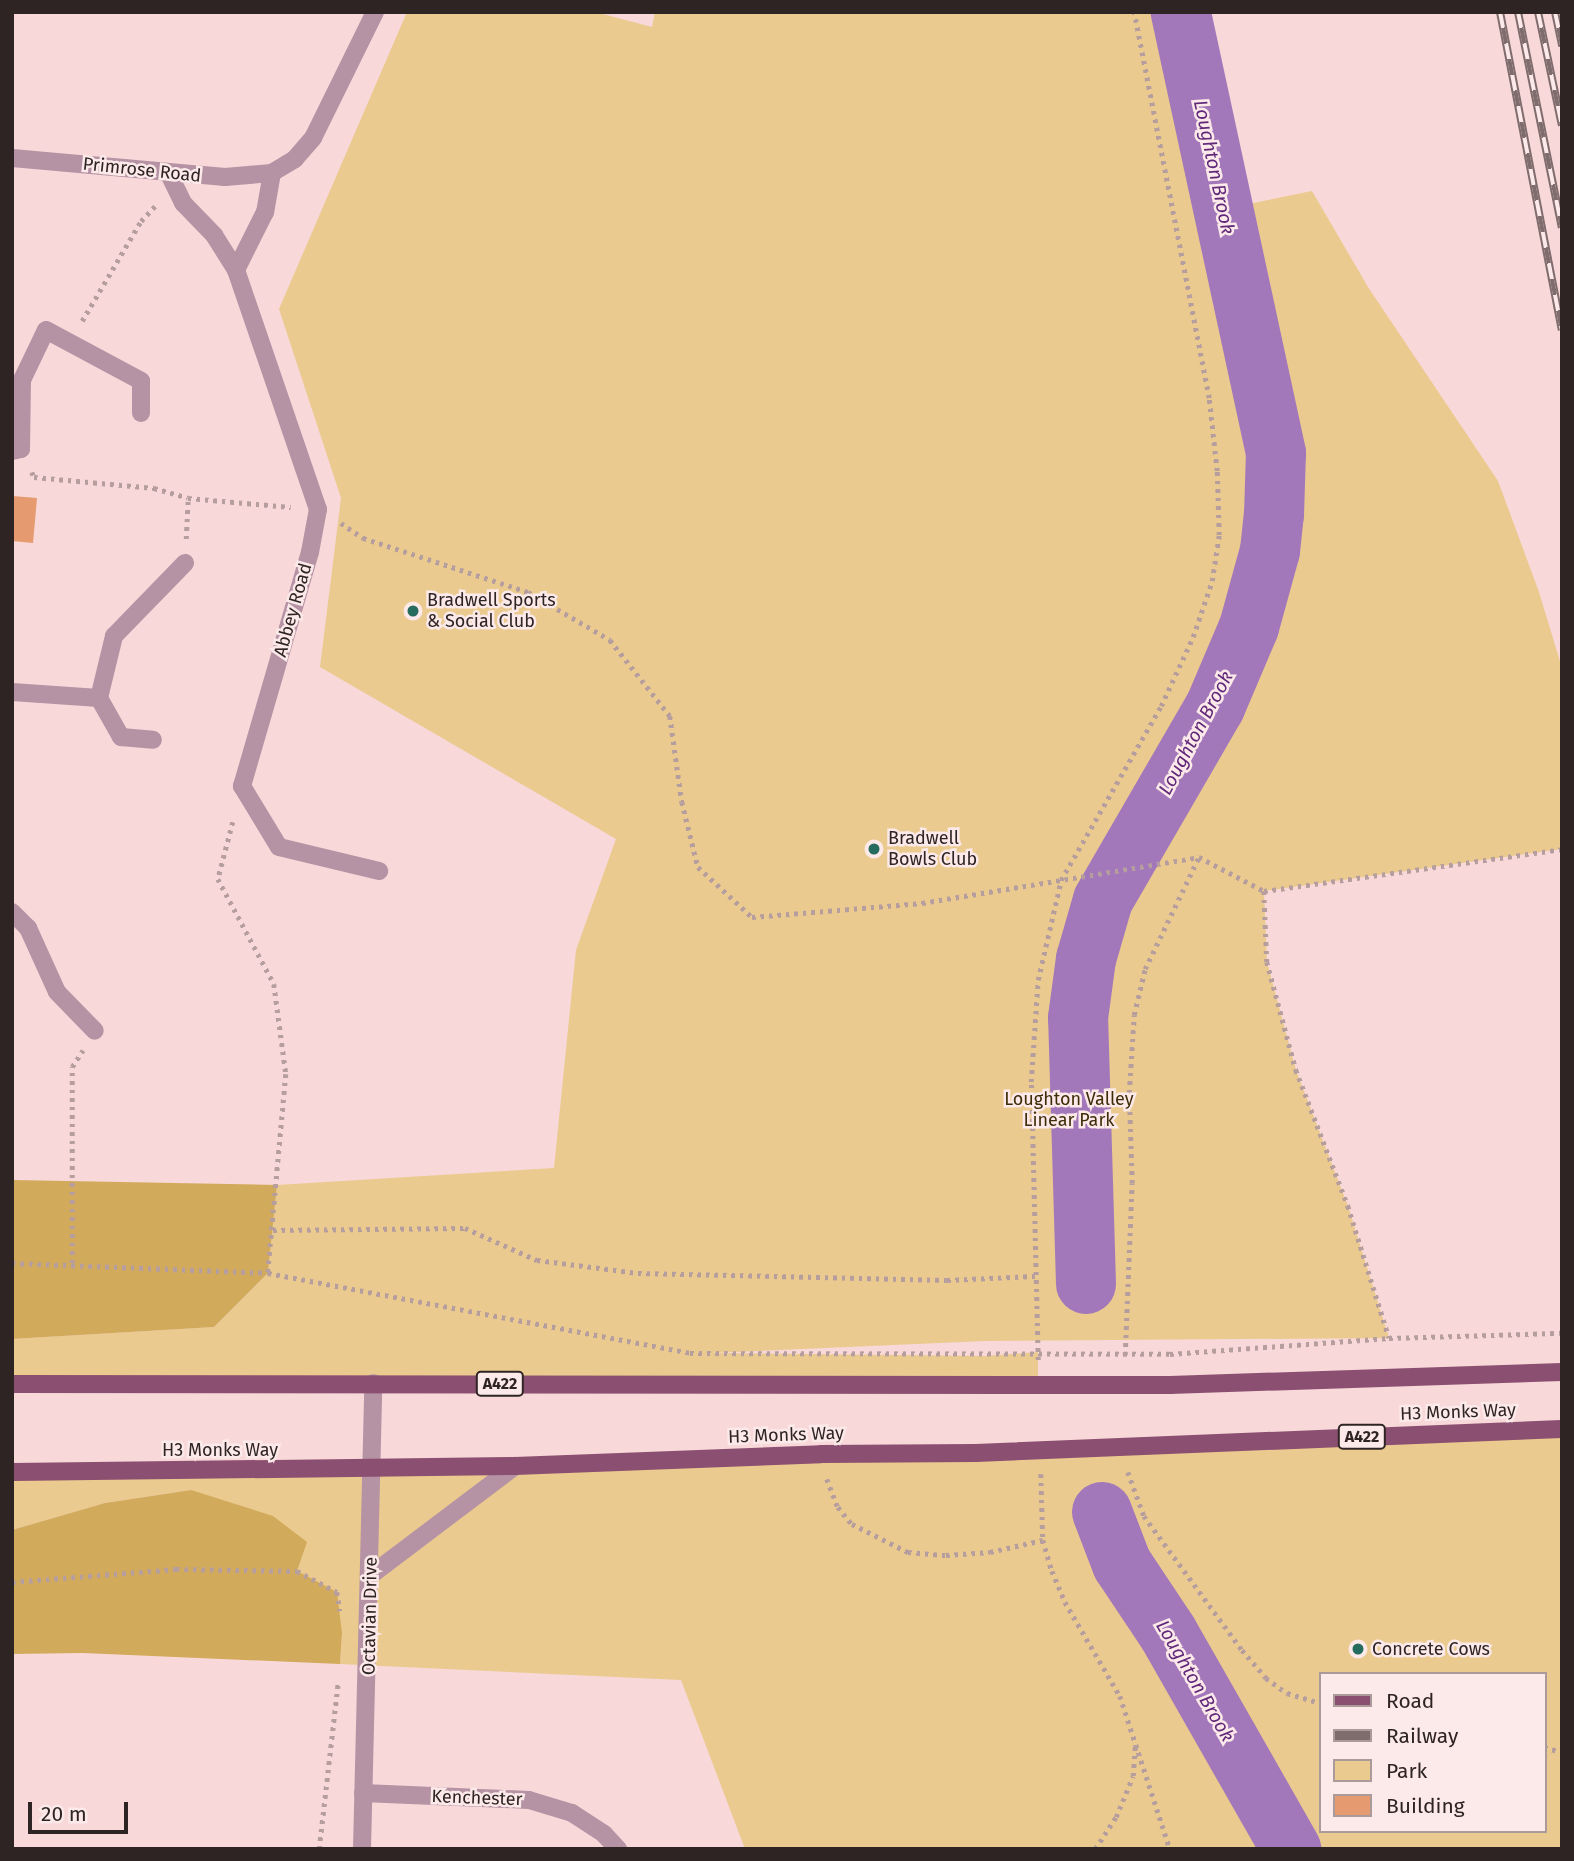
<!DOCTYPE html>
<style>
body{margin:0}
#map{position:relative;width:1574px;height:1861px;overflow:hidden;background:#f8d8d8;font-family:"Fira Sans",sans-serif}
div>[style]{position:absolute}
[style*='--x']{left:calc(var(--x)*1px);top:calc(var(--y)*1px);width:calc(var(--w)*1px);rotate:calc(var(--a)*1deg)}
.green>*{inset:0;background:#eaca8f}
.forest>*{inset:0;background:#d2aa5b}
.river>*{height:60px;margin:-30px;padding:0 30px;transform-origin:30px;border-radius:30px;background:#a378ba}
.building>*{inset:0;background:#e69a6f}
.path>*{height:4.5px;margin-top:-2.25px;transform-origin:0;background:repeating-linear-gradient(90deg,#b79e9e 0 3.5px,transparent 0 8.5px)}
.lane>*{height:18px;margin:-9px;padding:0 9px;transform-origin:9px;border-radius:9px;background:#b592a4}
.street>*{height:18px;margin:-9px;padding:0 9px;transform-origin:9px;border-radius:9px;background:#b592a4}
.primary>*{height:18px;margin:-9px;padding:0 9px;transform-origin:9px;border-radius:9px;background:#8b4f71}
.rail>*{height:8px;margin-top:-4px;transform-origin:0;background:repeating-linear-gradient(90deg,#fce9e9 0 16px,#7f6c6c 0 32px);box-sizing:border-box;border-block:2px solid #7f6c6c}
.dots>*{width:19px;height:19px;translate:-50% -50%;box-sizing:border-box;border:4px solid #fce9e9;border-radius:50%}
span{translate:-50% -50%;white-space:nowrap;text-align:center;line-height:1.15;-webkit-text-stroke:5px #fce9e9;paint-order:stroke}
.shield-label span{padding:2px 5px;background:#fce9e9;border:2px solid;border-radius:5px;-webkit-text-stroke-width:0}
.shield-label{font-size:16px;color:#2f2424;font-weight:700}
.street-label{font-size:18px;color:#2f2424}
.poi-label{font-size:18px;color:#2f2424}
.left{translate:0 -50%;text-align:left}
.park-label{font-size:18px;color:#3e2d09}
.water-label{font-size:19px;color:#60297a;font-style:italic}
.frame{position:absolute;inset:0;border:14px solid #2f2424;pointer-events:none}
.legend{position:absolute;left:1319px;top:1672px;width:228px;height:161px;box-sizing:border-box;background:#fce9e9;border:2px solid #aa9a9a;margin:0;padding:9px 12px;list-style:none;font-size:21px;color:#2f2424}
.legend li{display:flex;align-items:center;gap:14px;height:35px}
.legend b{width:35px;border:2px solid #aa9a9a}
.scale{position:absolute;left:28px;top:1802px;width:100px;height:32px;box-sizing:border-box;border:4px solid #2f2424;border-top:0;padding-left:9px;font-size:21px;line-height:24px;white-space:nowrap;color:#2f2424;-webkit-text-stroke:5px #fce9e9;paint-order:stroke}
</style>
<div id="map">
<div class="green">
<div style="clip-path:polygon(407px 12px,595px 12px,652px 27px,655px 12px,1181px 12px,1224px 209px,1312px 191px,1368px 287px,1498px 481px,1539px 592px,1562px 668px,1562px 849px,1264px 891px,1267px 962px,1296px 1070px,1348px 1206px,1389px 1338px,985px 1341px,710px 1353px,984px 1356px,1038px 1352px,1038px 1379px,12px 1382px,12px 1339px,214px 1327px,268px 1273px,277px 1185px,554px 1168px,576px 950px,616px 839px,320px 667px,341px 498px,279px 309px)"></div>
<div style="clip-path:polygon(evenodd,1562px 1429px,1562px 1849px,745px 1849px,681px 1680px,340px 1664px,342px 1633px,297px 1571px,191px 1490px,105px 1503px,12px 1530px,12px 1472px,1562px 1429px,1320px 1674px,1544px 1674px,1544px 1831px,1320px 1831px,1320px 1674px)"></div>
</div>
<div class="forest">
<div style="clip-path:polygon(12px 1180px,277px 1185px,268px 1273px,214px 1327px,12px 1339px)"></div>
<div style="clip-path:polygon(191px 1490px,273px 1516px,307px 1542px,297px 1571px,337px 1592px,342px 1633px,340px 1664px,83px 1653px,12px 1654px,12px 1530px,105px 1503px)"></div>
</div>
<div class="river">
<div style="--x:1086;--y:1284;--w:266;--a:-91.7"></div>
<div style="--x:1078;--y:1018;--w:60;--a:-82.3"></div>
<div style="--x:1086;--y:959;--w:61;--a:-73.9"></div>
<div style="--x:1103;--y:900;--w:223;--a:-59.9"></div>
<div style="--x:1215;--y:707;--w:87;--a:-67"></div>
<div style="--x:1249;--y:627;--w:79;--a:-74.6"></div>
<div style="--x:1270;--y:551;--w:36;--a:-84"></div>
<div style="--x:1274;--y:515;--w:62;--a:-88.2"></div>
<div style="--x:1276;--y:453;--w:451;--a:-102.2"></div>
<div style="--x:1102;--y:1512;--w:56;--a:69"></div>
<div style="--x:1122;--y:1564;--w:83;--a:56.3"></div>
<div style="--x:1168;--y:1633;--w:249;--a:60.3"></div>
</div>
<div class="building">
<div style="clip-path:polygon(12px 496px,37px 498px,33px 543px,12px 541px)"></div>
</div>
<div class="path">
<div style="--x:82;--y:321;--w:116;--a:-59.5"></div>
<div style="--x:141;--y:221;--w:22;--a:-47"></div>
<div style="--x:32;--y:472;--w:5;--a:68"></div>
<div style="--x:34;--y:477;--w:121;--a:5.2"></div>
<div style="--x:154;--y:488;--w:35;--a:16"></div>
<div style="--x:188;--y:498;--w:103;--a:5"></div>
<div style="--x:341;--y:523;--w:27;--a:34"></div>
<div style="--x:363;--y:538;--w:174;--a:18.1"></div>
<div style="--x:528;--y:592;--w:95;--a:30.3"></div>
<div style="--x:610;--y:640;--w:97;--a:51.7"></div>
<div style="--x:670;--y:716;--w:87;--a:82.1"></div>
<div style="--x:682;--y:802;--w:67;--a:76.2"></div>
<div style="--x:698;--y:867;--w:74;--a:42.8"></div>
<div style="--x:752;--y:917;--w:171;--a:-4.7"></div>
<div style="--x:922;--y:903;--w:281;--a:-9.4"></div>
<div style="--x:1199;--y:857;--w:73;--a:27.6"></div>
<div style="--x:1264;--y:891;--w:301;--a:-8"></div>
<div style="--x:186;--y:539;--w:41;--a:-87.2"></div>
<div style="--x:233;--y:822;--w:59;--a:104.7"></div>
<div style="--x:218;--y:879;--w:119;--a:61.9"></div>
<div style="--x:274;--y:984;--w:91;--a:82.4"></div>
<div style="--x:286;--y:1074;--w:200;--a:95.2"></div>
<div style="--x:1264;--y:891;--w:71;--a:87.6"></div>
<div style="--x:1267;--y:962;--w:112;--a:75"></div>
<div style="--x:1296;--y:1070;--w:146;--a:69.1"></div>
<div style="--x:1348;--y:1206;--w:138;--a:72.7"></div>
<div style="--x:273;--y:1230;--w:192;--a:-0.6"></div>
<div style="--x:465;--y:1228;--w:79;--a:24"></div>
<div style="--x:537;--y:1260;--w:102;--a:7.3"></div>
<div style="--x:638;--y:1273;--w:309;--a:1.3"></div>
<div style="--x:947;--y:1280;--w:88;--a:-2.6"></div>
<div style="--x:12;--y:1263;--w:256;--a:2.2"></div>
<div style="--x:268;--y:1273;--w:430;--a:10.7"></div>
<div style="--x:690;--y:1353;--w:480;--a:0.1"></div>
<div style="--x:1170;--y:1354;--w:220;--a:-4.2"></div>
<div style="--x:1389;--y:1338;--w:173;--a:-1.7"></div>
<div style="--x:72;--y:1263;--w:196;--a:-90"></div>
<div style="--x:72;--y:1067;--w:20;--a:-57"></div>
<div style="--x:1125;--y:1355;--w:172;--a:-87.7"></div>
<div style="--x:1132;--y:1183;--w:90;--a:-91.9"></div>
<div style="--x:1129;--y:1093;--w:78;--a:-86.3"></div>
<div style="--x:1134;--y:1015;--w:47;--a:-76.6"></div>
<div style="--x:1145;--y:969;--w:124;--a:-64.3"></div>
<div style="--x:1038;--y:1360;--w:278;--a:-91.4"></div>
<div style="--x:1031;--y:1082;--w:102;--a:-86.1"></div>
<div style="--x:1038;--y:980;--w:103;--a:-77"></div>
<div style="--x:1061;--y:880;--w:201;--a:-60.1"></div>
<div style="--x:1161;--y:706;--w:76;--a:-65.1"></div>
<div style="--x:1193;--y:637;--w:59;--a:-71.3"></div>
<div style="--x:1212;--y:581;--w:47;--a:-81.3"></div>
<div style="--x:1219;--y:535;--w:64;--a:-91.8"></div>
<div style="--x:1217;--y:471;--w:73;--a:-96.3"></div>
<div style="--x:1209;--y:398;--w:393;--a:-101"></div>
<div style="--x:1128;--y:1472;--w:47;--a:70"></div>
<div style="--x:1144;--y:1516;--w:166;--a:53.8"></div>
<div style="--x:1242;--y:1650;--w:37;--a:49"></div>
<div style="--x:1266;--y:1678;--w:26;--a:36"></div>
<div style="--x:1287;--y:1693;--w:34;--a:17"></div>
<div style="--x:1041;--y:1474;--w:66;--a:88.3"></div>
<div style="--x:1043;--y:1540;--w:32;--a:74"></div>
<div style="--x:1052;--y:1571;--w:34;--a:67"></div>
<div style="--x:1065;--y:1602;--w:109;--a:59.7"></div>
<div style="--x:1120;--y:1696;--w:161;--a:71.9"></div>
<div style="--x:827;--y:1479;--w:30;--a:69"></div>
<div style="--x:838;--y:1507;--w:22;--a:51"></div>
<div style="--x:852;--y:1524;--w:63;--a:26.6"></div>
<div style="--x:908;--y:1552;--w:38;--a:5"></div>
<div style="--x:946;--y:1555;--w:44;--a:-3.9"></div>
<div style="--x:990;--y:1552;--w:54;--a:-12.8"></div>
<div style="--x:12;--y:1582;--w:165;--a:-4.5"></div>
<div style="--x:176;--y:1569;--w:121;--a:0.9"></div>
<div style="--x:297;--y:1571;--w:45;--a:27.7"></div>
<div style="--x:337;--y:1592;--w:19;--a:81"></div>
<div style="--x:1544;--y:1747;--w:19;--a:16"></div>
<div style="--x:319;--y:1849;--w:167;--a:-83.5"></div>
<div style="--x:1095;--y:1849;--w:38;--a:-57"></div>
<div style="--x:1116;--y:1817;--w:44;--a:-67.5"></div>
<div style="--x:1133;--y:1776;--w:32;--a:-86"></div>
</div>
<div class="lane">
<div style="--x:46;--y:330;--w:108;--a:28.2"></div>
<div style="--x:141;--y:381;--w:32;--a:90"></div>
<div style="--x:99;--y:698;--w:45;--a:60.6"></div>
<div style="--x:121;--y:737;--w:32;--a:5"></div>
</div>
<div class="street">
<div style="--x:375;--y:12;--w:140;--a:116.2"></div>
<div style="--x:313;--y:138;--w:28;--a:131"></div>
<div style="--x:295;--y:159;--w:27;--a:149"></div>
<div style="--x:272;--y:173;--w:40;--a:100"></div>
<div style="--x:265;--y:212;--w:65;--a:116.6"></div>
<div style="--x:236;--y:270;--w:253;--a:71.1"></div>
<div style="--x:318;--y:509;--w:44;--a:100.5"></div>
<div style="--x:310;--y:552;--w:244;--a:106.2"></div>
<div style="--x:242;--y:786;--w:71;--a:58.8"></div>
<div style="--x:279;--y:847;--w:103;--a:13.5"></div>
<div style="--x:12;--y:158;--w:214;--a:5.1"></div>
<div style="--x:225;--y:177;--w:47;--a:-4.9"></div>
<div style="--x:169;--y:174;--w:32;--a:64"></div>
<div style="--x:183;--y:203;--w:45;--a:45.9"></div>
<div style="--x:214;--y:235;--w:41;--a:57.8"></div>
<div style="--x:12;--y:451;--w:9;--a:-13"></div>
<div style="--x:21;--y:449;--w:69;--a:-89.2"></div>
<div style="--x:22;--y:380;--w:55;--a:-64.4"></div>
<div style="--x:12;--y:692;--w:87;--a:3.9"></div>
<div style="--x:99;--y:698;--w:64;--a:-76.4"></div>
<div style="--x:114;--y:636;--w:102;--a:-45.8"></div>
<div style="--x:12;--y:912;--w:23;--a:45"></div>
<div style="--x:28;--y:928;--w:70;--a:65.6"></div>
<div style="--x:57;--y:992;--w:54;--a:45.7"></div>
<div style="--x:371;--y:1575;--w:181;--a:-37.1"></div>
<div style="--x:363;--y:1793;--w:166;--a:2.4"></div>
<div style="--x:529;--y:1800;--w:45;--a:16.8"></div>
<div style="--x:572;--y:1813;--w:38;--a:33"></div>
<div style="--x:604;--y:1834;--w:21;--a:47"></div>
<div style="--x:362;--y:1849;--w:466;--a:-88.6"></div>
</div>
<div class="primary">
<div style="--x:12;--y:1384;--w:1158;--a:0.05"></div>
<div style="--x:1170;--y:1385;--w:392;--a:-1.9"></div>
<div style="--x:12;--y:1472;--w:503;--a:-0.68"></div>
<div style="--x:515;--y:1466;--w:306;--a:-2.2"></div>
<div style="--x:821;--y:1454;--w:155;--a:-0.4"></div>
<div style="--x:976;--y:1453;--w:586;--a:-2.35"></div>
</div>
<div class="rail">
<div style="--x:1500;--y:12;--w:324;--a:79"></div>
<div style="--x:1518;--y:12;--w:220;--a:78.5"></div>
<div style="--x:1538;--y:12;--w:116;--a:78.1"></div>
<div style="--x:1555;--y:12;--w:35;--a:78"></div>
</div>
<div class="dots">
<div style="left:413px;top:611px;background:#256b5e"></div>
<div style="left:874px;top:849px;background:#256b5e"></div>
<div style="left:1358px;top:1649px;background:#256b5e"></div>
</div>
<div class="shield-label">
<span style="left:500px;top:1384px">A422</span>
<span style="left:1362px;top:1437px">A422</span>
</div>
<div class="street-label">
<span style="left:142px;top:170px;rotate:6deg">Primrose Road</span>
<span style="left:293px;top:610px;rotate:-74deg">Abbey Road</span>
<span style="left:1458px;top:1412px;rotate:-2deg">H3 Monks Way</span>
<span style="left:786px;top:1435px;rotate:-2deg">H3 Monks Way</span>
<span style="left:220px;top:1450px">H3 Monks Way</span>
<span style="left:370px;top:1616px;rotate:-89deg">Octavian Drive</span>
<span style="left:477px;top:1798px;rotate:2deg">Kenchester</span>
</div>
<div class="poi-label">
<span class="left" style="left:427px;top:611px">Bradwell Sports<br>&amp; Social Club</span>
<span class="left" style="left:888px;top:849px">Bradwell<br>Bowls Club</span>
<span class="left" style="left:1372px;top:1649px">Concrete Cows</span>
</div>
<div class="park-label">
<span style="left:1069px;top:1110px">Loughton Valley<br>Linear Park</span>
</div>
<div class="water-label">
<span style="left:1214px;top:167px;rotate:78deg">Loughton Brook</span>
<span style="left:1196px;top:733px;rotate:-62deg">Loughton Brook</span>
<span style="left:1195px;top:1681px;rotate:60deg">Loughton Brook</span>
</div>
<div class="frame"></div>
<ul class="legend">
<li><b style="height:9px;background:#8b4f71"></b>Road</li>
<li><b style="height:9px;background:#7f6c6c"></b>Railway</li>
<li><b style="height:19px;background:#eaca8f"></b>Park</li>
<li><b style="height:19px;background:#e69a6f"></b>Building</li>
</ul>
<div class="scale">20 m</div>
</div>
